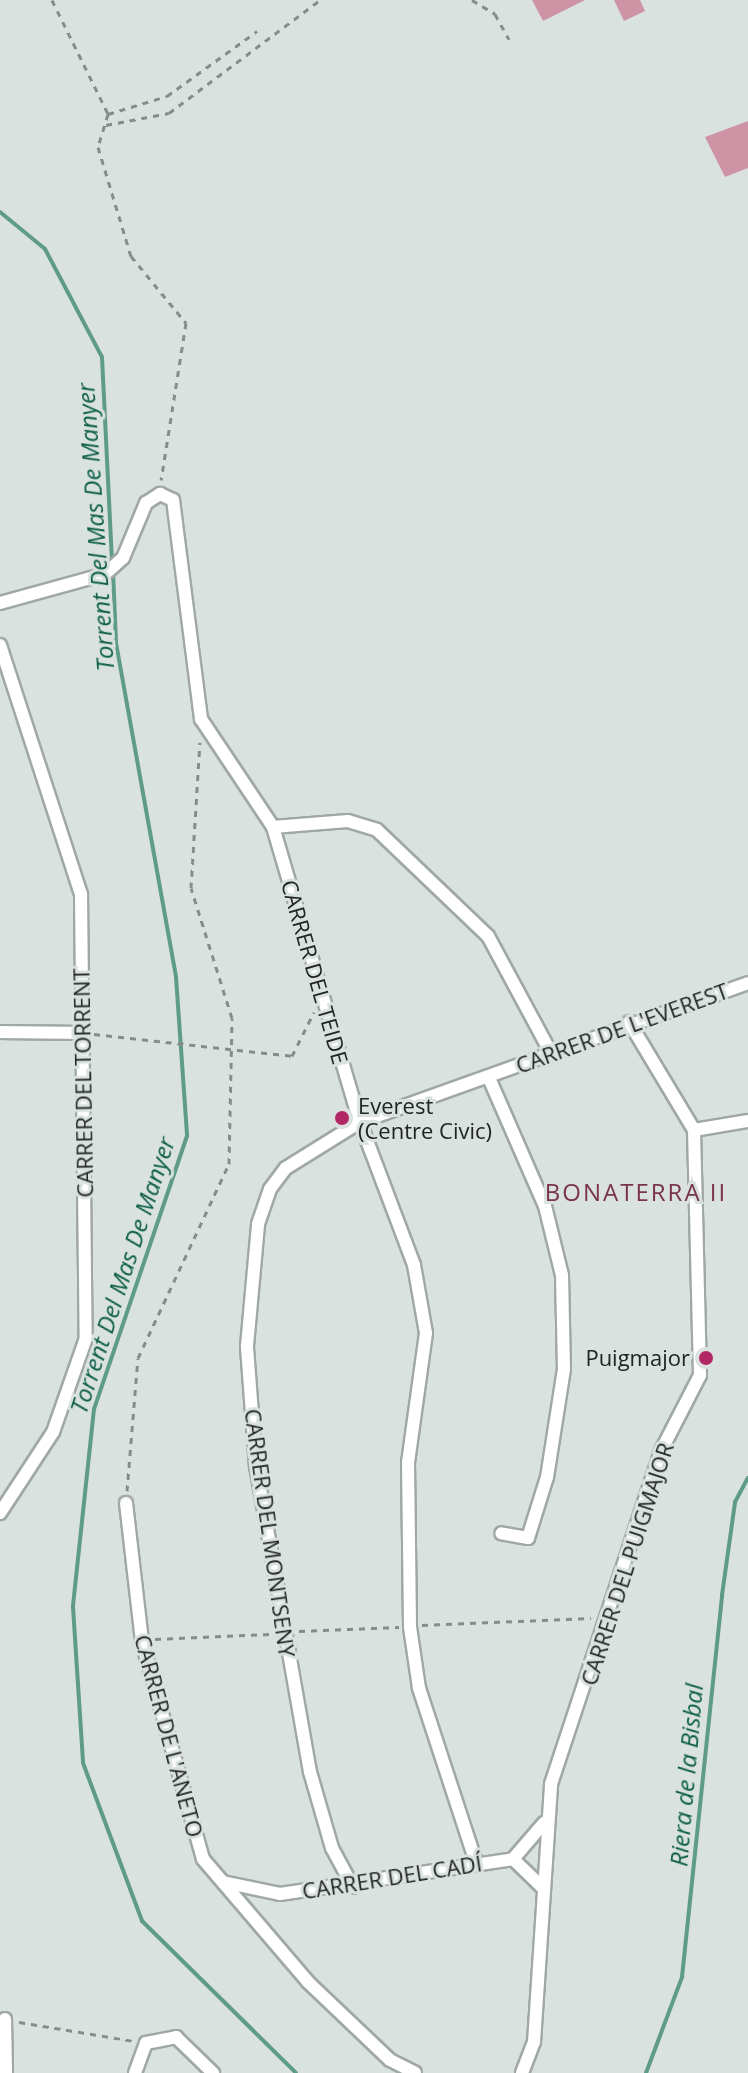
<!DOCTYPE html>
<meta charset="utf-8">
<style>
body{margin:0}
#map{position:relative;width:748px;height:2073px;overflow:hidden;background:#dae2df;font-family:"Open Sans",sans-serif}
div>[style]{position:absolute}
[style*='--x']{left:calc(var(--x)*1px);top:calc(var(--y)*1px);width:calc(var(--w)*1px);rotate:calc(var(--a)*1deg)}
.stream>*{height:4px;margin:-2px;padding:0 2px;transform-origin:2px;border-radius:2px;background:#5f9c85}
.building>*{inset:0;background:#ce94a6}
.path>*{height:3px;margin-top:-1.5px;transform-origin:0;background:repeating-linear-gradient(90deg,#868c89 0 6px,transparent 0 12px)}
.roads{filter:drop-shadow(2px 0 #a0a8a5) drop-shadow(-2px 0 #a0a8a5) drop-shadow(0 2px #a0a8a5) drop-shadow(0 -2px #a0a8a5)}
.minor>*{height:12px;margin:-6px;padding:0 6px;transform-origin:6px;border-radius:6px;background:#fff}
.dots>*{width:22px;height:22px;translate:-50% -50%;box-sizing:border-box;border:4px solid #dae2df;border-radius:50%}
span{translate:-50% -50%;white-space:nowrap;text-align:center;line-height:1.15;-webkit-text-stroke:6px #dae2df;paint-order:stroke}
.street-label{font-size:22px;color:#212423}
.poi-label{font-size:22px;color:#212423}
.left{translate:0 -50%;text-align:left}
.right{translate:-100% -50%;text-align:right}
.water-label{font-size:24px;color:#0c5e47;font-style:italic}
.neighbourhood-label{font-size:24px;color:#79344d;letter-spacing:2px}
</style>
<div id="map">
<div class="stream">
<div style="--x:0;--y:212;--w:58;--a:39.4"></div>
<div style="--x:45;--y:249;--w:122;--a:62.2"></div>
<div style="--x:102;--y:357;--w:205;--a:87.2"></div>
<div style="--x:113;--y:571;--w:72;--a:87.6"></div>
<div style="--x:116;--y:643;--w:339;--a:79.8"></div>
<div style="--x:176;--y:977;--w:159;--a:86"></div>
<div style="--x:187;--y:1136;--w:288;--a:108.8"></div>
<div style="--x:94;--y:1409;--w:199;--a:96.1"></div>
<div style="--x:73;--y:1607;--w:156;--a:86.3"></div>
<div style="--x:83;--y:1763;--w:169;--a:69.5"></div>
<div style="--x:142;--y:1921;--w:216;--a:44.6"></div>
<div style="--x:646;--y:2073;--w:103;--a:-69.4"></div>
<div style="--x:682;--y:1977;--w:384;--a:-84"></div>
<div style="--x:722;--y:1595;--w:94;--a:-82"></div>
<div style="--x:735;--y:1502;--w:27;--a:-62"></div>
</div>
<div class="building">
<div style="clip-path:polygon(532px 0,585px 0,543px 21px)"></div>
<div style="clip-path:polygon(614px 0,640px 0,645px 11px,624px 21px)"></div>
<div style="clip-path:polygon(748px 121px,748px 168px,725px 177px,705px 137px)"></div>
</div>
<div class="path">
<div style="--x:52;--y:0;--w:127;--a:63.8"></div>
<div style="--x:108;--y:114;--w:34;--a:107"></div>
<div style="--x:98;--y:147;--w:114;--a:73.2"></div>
<div style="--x:131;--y:256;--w:87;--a:50.6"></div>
<div style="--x:186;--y:323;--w:159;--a:99"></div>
<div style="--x:472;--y:0;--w:27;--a:31"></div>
<div style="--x:495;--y:14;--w:29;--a:61"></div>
<div style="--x:108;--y:114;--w:62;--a:-17"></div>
<div style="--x:167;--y:96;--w:111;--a:-35.8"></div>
<div style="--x:106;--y:125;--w:64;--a:-10.8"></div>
<div style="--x:169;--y:113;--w:189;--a:-36.8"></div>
<div style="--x:94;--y:1034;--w:199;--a:6.3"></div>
<div style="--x:292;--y:1056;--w:49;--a:-63.4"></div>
<div style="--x:127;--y:1491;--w:133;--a:-85.3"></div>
<div style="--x:138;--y:1358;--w:214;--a:-64.9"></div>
<div style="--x:229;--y:1164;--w:146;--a:-88.8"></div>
<div style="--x:232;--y:1018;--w:136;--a:-107.5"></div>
<div style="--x:191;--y:888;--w:146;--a:-86.5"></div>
<div style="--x:422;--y:1625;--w:169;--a:-2.4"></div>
<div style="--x:299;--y:1631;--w:100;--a:-2.3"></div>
<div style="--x:155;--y:1639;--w:116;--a:-2.5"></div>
<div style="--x:19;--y:2022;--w:117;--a:9.4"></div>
</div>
<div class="roads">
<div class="minor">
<div style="--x:0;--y:603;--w:109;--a:-15.4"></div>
<div style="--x:105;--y:574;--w:24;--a:-42"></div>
<div style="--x:123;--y:558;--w:60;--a:-67.3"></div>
<div style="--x:146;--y:503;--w:17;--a:-33"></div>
<div style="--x:160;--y:494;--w:14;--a:25"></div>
<div style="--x:173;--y:500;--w:221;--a:82.7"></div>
<div style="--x:201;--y:719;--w:130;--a:56.3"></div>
<div style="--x:273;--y:827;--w:308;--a:73.6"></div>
<div style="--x:360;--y:1122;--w:153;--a:69.3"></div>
<div style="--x:414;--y:1265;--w:69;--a:80"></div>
<div style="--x:426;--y:1333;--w:130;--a:97.9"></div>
<div style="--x:408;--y:1462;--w:165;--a:89.3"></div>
<div style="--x:410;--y:1627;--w:62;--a:81.6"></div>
<div style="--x:419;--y:1688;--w:183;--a:71.9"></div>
<div style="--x:0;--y:645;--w:262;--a:72"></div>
<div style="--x:81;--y:894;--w:444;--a:89.4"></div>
<div style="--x:86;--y:1338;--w:100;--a:109.3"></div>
<div style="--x:53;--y:1432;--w:97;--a:123.2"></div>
<div style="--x:273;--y:827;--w:75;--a:-4.6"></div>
<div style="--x:348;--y:821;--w:30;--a:17"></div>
<div style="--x:377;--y:830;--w:153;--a:43.7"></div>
<div style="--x:488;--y:936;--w:133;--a:61.7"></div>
<div style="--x:0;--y:1032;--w:82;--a:0.7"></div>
<div style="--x:489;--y:1078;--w:140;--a:66.4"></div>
<div style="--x:545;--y:1206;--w:71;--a:76.2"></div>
<div style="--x:562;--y:1275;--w:94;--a:88.8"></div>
<div style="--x:564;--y:1369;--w:109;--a:98.9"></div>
<div style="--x:547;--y:1477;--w:64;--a:107.3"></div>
<div style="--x:528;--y:1538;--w:27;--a:-170"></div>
<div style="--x:694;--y:1130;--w:55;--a:-9.5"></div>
<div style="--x:126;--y:1503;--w:140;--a:83.4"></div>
<div style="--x:142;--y:1642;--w:225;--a:74.3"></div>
<div style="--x:203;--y:1859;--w:162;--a:49.5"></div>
<div style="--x:308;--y:1982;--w:113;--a:43.6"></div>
<div style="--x:390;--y:2060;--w:28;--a:27"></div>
<div style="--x:513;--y:1859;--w:43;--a:44.1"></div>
<div style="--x:223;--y:1882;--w:58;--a:11.9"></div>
<div style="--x:280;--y:1894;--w:236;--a:-8.5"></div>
<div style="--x:513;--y:1859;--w:48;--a:-49.3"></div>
<div style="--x:353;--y:1887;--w:44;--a:-118.3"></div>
<div style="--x:332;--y:1848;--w:79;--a:-106.1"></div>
<div style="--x:310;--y:1772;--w:310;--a:-100"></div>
<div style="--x:256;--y:1467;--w:121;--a:-94.3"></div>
<div style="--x:247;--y:1346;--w:122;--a:-84.8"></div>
<div style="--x:258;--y:1224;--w:37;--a:-71"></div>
<div style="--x:270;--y:1189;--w:26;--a:-53"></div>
<div style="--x:286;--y:1168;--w:87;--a:-31.9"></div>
<div style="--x:360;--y:1122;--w:412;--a:-19.7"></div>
<div style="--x:5;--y:2019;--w:54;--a:88.9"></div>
<div style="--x:135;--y:2073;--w:32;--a:-70"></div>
<div style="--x:146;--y:2043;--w:31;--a:-11"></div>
<div style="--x:176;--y:2037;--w:52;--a:44.2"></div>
<div style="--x:522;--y:2073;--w:33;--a:-69"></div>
<div style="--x:534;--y:2042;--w:259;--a:-86.2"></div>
<div style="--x:551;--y:1784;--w:353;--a:-71.7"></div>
<div style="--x:662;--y:1449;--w:83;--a:-62.8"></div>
<div style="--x:700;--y:1375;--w:245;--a:-91.4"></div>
<div style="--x:694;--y:1130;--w:126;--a:-121"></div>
</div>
</div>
<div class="dots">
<div style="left:342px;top:1118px;background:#b22764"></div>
<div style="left:706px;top:1358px;background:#b22764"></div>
</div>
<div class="street-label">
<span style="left:315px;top:972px;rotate:74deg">CARRER DEL TEIDE</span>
<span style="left:622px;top:1028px;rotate:-20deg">CARRER DE L'EVEREST</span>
<span style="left:83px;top:1083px;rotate:-91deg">CARRER DEL TORRENT</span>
<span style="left:270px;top:1533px;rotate:82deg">CARRER DEL MONTSENY</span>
<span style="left:627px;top:1564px;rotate:-72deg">CARRER DEL PUIGMAJOR</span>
<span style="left:169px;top:1736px;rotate:75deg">CARRER DE L'ANETO</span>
<span style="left:392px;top:1877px;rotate:-9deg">CARRER DEL CADÍ</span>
</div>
<div class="poi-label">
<span class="left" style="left:358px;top:1118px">Everest<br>(Centre Civic)</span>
<span class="right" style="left:690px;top:1358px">Puigmajor</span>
</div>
<div class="water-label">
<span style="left:95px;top:527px;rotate:-94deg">Torrent Del Mas De Manyer</span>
<span style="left:122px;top:1275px;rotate:-72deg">Torrent Del Mas De Manyer</span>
<span style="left:686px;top:1775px;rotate:-85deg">Riera de la Bisbal</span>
</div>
<div class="neighbourhood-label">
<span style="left:636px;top:1192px">BONATERRA II</span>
</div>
</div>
